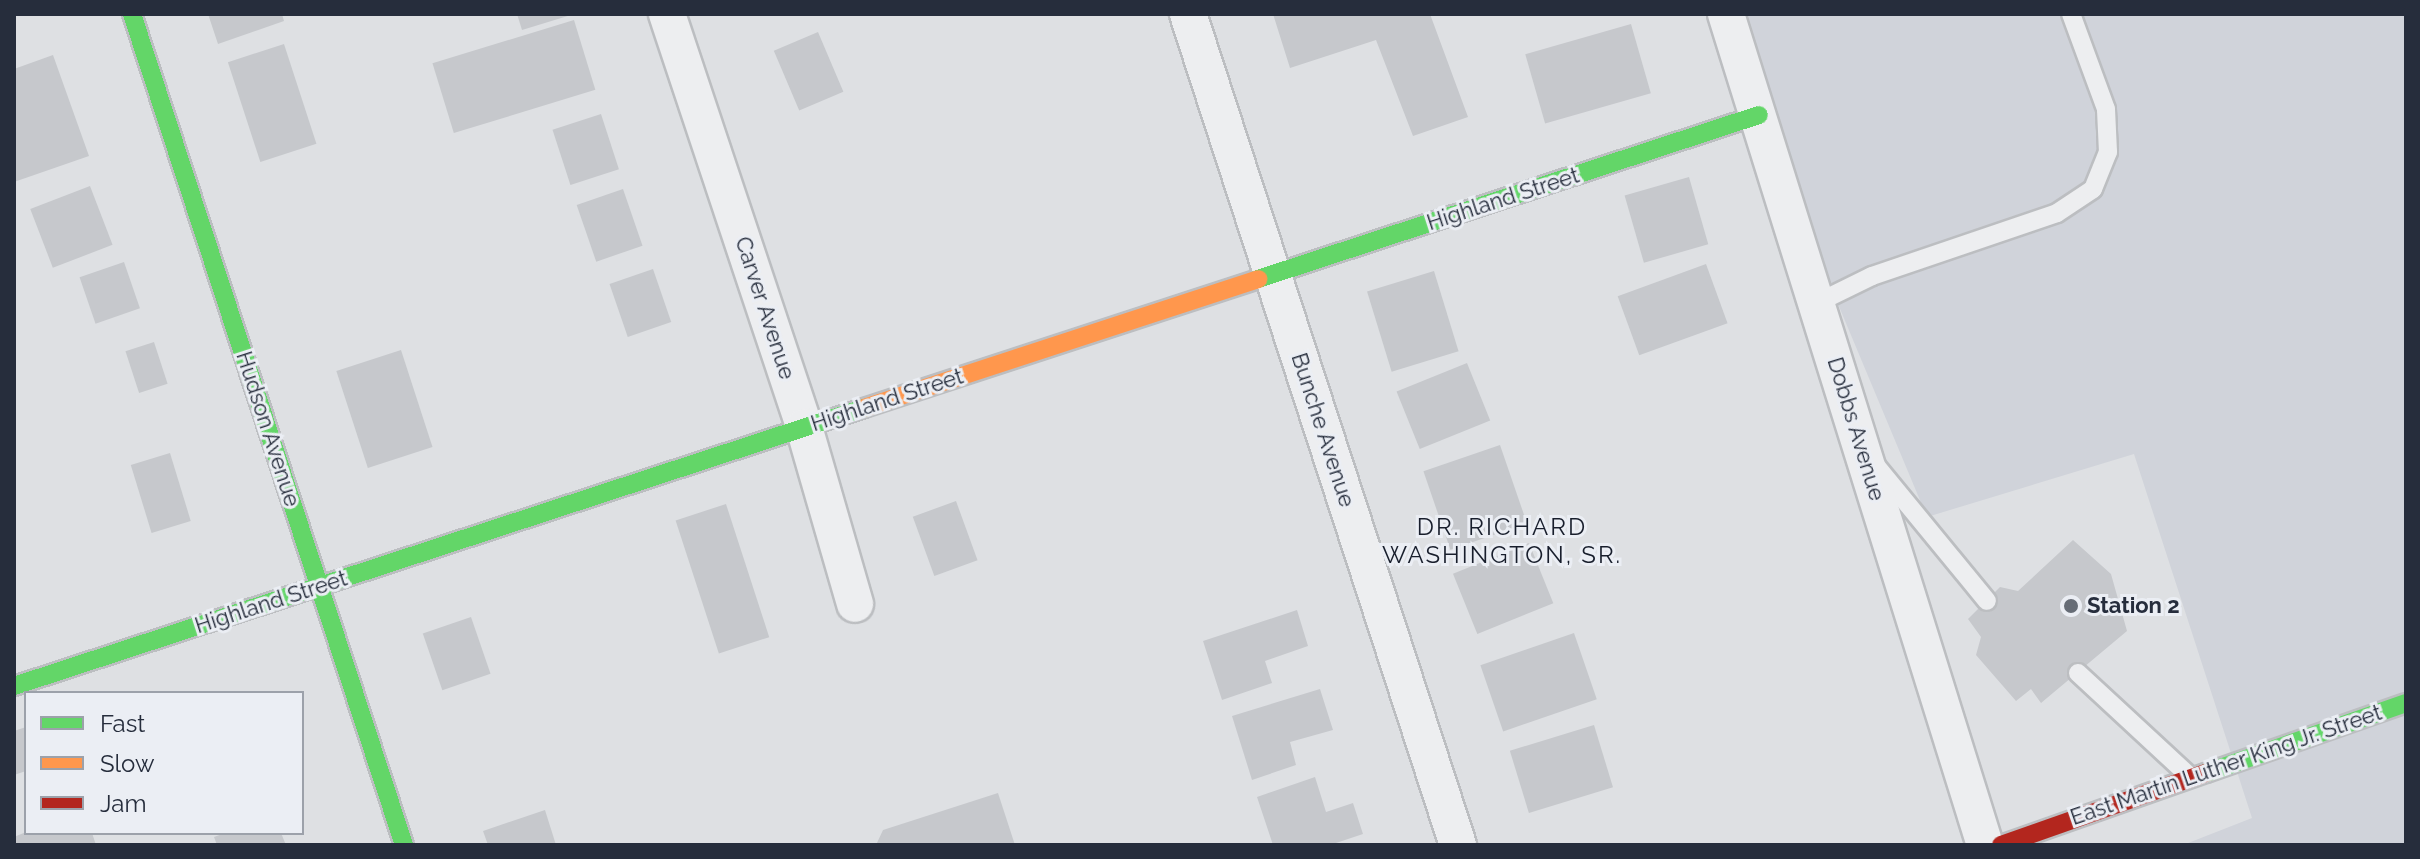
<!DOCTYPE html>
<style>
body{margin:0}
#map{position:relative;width:2420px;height:859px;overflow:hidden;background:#dee0e3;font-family:Raleway,sans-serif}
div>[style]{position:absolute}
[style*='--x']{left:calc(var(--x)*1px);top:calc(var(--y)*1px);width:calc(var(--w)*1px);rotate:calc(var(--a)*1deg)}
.built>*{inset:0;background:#d0d3da}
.building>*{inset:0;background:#c6c8cc;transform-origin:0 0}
.roads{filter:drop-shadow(2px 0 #bcbec1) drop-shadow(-2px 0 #bcbec1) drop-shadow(0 2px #bcbec1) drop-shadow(0 -2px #bcbec1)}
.lane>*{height:18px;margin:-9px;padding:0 9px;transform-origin:9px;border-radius:9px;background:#edeef0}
.street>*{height:36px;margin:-18px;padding:0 18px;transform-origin:18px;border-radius:18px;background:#edeef0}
.fast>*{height:18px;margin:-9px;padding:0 9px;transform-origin:9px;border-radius:9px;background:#63d668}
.slow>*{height:18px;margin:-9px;padding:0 9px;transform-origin:9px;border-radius:9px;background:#ff974d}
.jam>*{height:18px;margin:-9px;padding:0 9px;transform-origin:9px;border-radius:9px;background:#b3261e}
.dots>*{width:22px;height:22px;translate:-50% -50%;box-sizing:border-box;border:4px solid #ebeef4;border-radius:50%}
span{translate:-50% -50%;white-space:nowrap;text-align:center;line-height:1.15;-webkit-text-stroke:6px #ebeef4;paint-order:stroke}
.street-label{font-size:22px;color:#262d3c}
.poi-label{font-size:22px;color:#262d3c;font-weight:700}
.left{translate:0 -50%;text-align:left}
.neighbourhood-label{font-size:24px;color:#181e2c;letter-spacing:2px}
.frame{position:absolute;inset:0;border:16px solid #262d3c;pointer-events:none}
.legend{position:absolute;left:24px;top:691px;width:280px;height:144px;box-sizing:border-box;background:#ebeef4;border:2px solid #9ca1aa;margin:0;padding:10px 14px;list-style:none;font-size:24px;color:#262d3c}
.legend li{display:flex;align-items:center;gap:16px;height:40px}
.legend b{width:40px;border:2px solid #9ca1aa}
</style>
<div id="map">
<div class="built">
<div style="clip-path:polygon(1726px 14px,2406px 14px,2406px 845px,2183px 845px,2252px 818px,2134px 454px,1927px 517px,1759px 115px)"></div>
</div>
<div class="building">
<div style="clip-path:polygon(208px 14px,282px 14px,284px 21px,218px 44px)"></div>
<div style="clip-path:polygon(517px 14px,570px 14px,571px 15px,522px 30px)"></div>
<div style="clip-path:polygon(1273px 14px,1430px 14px,1468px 117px,1413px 136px,1376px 40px,1290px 68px)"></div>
<div style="left:574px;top:20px;width:73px;height:148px;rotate:73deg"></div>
<div style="left:1631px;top:24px;width:72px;height:110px;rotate:74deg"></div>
<div style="left:818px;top:32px;width:65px;height:48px;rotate:67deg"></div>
<div style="left:284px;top:44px;width:105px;height:59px;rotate:72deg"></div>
<div style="clip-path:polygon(53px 55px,89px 156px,14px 182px,14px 69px)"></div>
<div style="left:601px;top:114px;width:58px;height:51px;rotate:72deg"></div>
<div style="left:1689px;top:177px;width:70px;height:67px;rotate:74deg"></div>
<div style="left:90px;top:186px;width:63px;height:64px;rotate:69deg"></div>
<div style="left:623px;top:189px;width:60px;height:49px;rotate:71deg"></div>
<div style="left:124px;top:262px;width:49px;height:47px;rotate:71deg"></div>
<div style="left:1706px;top:264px;width:63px;height:94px;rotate:70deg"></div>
<div style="left:653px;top:269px;width:56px;height:46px;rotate:71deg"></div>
<div style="left:1434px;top:271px;width:84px;height:70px;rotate:73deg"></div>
<div style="left:154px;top:342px;width:44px;height:30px;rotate:72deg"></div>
<div style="left:401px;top:350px;width:102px;height:68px;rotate:72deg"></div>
<div style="left:1467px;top:363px;width:62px;height:76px;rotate:68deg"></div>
<div style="left:1500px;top:445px;width:83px;height:81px;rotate:71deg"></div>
<div style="left:170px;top:453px;width:71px;height:41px;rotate:73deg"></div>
<div style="left:956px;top:501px;width:63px;height:46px;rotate:70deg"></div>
<div style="left:726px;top:504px;width:140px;height:53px;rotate:72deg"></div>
<div style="clip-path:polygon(2073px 540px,2111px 574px,2127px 631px,2041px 703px,2031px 689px,2016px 701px,1976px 655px,1981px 637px,1968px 619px,2000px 587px,2018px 591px)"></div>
<div style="left:1529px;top:543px;width:65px;height:82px;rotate:68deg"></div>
<div style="clip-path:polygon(1297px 610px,1308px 646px,1265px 661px,1272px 683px,1222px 700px,1203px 641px)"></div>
<div style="left:471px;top:617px;width:60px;height:51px;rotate:71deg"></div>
<div style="left:1574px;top:633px;width:70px;height:99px;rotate:71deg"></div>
<div style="clip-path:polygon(1320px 689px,1333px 730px,1290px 742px,1296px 765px,1252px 780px,1232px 716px)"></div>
<div style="left:1594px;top:725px;width:65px;height:88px;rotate:73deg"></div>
<div style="clip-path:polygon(26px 727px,26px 771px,14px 775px,14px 731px)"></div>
<div style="clip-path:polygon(1315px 777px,1326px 812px,1353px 803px,1363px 834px,1330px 845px,1273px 845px,1257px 797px)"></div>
<div style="clip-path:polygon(998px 793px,1015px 845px,876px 845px,883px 830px)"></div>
<div style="clip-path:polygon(545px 810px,556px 845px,488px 845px,483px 831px)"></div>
<div style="clip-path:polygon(26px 832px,92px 833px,96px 845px,14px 845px,14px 837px)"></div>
<div style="clip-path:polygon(225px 833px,281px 833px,286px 845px,217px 845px,214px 837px)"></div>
</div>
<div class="roads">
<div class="lane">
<div style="--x:1817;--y:303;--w:61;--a:-26.1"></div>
<div style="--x:1872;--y:276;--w:195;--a:-18.8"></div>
<div style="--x:2057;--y:213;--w:43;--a:-33.7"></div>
<div style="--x:2093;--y:189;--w:40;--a:-68"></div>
<div style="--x:2108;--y:152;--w:43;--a:-92.7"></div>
<div style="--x:2106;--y:109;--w:101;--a:-110.2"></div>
<div style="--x:1877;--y:467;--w:173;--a:50.6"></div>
<div style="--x:2078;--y:673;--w:150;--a:42.8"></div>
</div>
<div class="street">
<div style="--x:667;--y:14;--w:435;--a:71.6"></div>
<div style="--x:804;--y:427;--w:184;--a:73.9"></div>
<div style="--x:1188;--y:14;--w:874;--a:72"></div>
<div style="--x:1726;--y:14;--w:870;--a:72.69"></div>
</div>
<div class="fast">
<div style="--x:132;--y:14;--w:874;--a:71.88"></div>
<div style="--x:1258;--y:279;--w:527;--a:-18.13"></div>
<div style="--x:14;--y:686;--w:894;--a:-18.11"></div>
<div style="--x:2206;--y:773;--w:212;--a:-19.3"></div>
</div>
<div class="slow">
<div style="--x:864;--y:408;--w:415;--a:-18.1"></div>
</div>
<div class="jam">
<div style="--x:2001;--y:845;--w:217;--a:-19.4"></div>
</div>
</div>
<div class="dots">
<div style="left:2071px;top:606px;background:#666c76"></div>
</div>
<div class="street-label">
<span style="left:1503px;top:199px;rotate:-18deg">Highland Street</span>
<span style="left:765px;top:308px;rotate:72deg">Carver Avenue</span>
<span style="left:887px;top:400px;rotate:-18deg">Highland Street</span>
<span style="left:268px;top:429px;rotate:72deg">Hudson Avenue</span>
<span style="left:1856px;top:429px;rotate:73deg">Dobbs Avenue</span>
<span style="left:1323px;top:430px;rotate:72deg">Bunche Avenue</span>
<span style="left:271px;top:602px;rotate:-18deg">Highland Street</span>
<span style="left:2226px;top:765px;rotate:-19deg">East Martin Luther King Jr. Street</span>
</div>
<div class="poi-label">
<span class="left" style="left:2087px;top:606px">Station 2</span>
</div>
<div class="neighbourhood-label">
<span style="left:1502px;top:541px">DR. RICHARD<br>WASHINGTON, SR.</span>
</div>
<div class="frame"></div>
<ul class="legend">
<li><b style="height:10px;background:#63d668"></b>Fast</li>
<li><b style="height:10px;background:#ff974d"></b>Slow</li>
<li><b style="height:10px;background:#b3261e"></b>Jam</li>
</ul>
</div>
